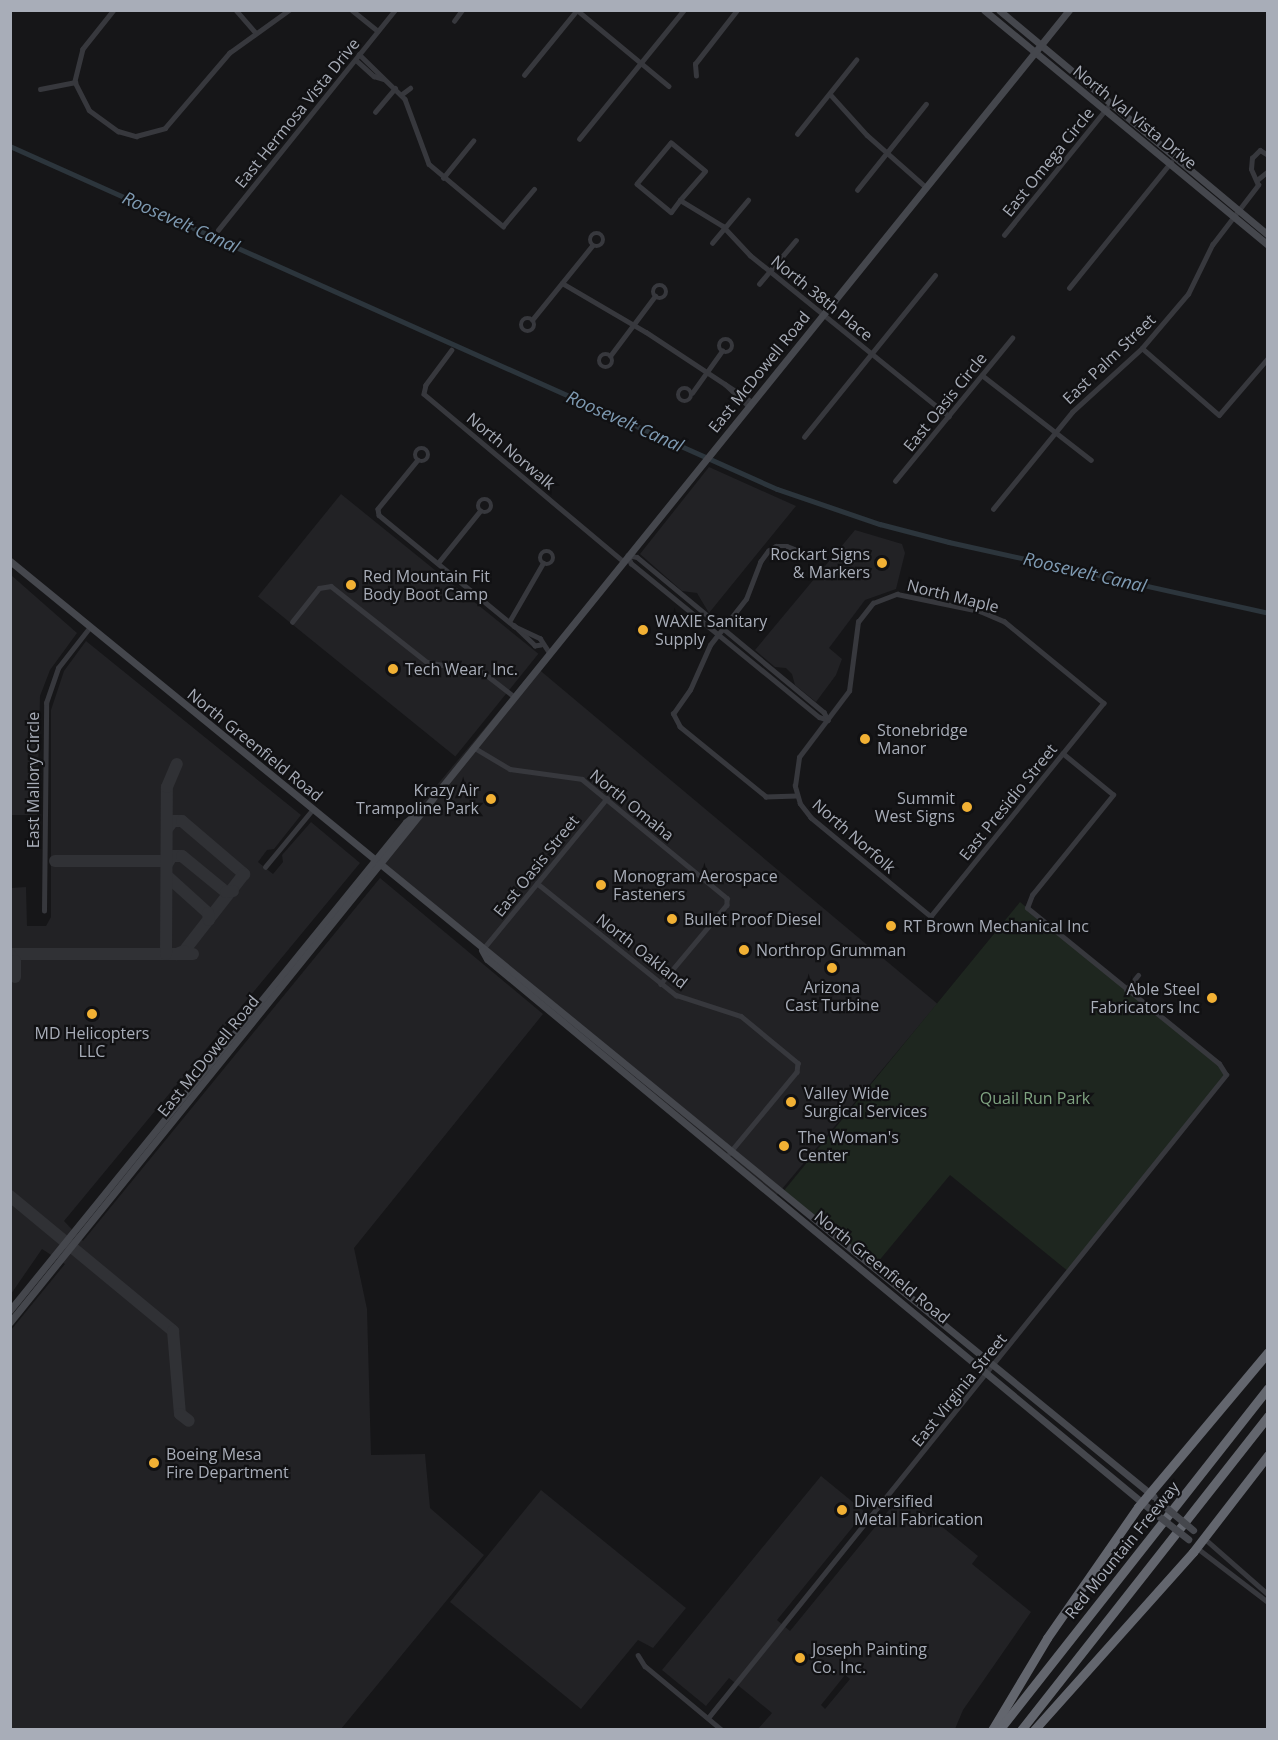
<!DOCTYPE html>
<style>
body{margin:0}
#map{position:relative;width:1278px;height:1740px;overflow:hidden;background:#161618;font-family:"Open Sans",sans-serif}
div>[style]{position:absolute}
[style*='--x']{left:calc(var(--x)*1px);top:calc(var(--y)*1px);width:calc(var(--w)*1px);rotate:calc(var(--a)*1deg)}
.built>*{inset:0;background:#222225;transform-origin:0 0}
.green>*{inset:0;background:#1e261f}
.canal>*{height:4.5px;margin:-2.25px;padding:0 2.25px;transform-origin:2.25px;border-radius:2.25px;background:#2c353c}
.taxiway>*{height:12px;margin:-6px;padding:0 6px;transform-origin:6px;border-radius:6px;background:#303135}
.minor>*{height:4.5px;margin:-2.25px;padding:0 2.25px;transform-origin:2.25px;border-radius:2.25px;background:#37383d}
.minor>.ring{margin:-2.25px;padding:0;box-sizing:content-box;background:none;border:4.5px solid #37383d;border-radius:50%}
.secondary>*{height:7px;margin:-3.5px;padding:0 3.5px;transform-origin:3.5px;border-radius:3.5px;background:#45474d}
.motorway>*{height:9px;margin:-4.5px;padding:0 4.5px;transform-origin:4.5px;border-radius:4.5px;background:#63666e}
.secondary-bridge>*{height:7px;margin:-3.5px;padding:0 3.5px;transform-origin:3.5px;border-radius:3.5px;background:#45474d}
.dots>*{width:16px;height:16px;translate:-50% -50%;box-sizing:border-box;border:3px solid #111113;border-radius:50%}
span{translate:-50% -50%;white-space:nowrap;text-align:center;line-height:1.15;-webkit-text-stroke:4.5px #111113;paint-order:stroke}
.street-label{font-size:16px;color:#a8adb8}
.poi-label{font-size:16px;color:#a8adb8}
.right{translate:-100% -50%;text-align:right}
.left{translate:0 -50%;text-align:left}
.park-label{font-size:16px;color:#7fa381}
.water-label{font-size:18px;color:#7f9bb3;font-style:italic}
.frame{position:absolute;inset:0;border:12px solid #a8adb8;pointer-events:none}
</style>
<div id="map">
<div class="built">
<div style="clip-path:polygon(709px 467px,796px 506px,709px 613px,697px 593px,682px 591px,640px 554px)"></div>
<div style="left:341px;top:494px;width:254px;height:132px;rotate:39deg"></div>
<div style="clip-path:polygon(855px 530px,902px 544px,905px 553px,896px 589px,865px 600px,829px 648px,842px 659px,836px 675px,816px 702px,795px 685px,792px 674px,786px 668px,775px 667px,755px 650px)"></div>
<div style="clip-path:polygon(11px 575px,77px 633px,50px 670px,40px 696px,37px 815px,11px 815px)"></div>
<div style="clip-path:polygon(86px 641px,301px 815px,274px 849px,267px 850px,258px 862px,273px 874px,283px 862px,282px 855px,311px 822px,360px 863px,64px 1221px,83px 1241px,380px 878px,543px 1014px,354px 1248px,367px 1309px,371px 1455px,425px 1454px,430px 1508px,484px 1555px,341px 1729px,11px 1729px,11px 1330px,65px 1264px,42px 1249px,11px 1294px,11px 888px,26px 887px,27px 926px,46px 926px,51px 917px,51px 710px,64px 671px)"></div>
<div style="left:536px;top:667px;width:524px;height:251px;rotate:40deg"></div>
<div style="clip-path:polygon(evenodd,821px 1476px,865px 1512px,777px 1620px,790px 1631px,902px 1494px,978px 1556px,972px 1564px,1031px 1612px,963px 1710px,955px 1729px,758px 1729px,772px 1713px,729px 1678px,706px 1706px,662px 1670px,821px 1476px,845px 1675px,850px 1679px,825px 1709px,821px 1705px,845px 1675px)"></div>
<div style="clip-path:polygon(541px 1490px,686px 1608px,653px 1648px,638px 1640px,581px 1709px,450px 1602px)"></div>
</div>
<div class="green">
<div style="clip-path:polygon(1020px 902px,1219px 1064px,1226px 1075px,1069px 1272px,950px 1175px,873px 1268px,782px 1193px)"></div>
</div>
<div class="canal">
<div style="--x:10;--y:146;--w:840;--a:24.09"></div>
<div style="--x:777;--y:489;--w:109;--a:18.8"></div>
<div style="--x:880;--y:524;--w:71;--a:14.6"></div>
<div style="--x:949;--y:542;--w:327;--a:12.5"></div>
</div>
<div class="taxiway">
<div style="--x:167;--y:829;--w:10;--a:-53"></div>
<div style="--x:173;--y:821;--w:9;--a:0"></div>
<div style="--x:182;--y:821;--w:82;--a:40.5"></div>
<div style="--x:244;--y:874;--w:98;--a:127.9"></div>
<div style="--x:184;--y:951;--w:8;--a:157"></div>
<div style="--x:55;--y:861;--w:112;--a:0"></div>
<div style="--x:167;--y:864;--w:9;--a:-58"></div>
<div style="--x:172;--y:856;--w:10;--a:0"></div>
<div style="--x:182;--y:856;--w:57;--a:39.3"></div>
<div style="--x:226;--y:892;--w:7;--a:-8"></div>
<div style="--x:167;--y:876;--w:55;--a:42.1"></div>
<div style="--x:208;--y:913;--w:7;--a:82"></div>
<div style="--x:10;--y:954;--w:183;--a:0"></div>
<div style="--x:166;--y:954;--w:167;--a:-89.7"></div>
<div style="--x:167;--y:787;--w:25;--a:-67"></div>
<div style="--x:10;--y:955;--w:8;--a:50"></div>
<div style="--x:15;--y:961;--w:16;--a:90"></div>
<div style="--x:10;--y:1196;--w:212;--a:39.6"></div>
<div style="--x:173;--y:1331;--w:83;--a:85.2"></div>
<div style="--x:180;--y:1414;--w:11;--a:38"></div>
</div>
<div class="minor">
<div style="--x:114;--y:10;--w:50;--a:128.5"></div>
<div style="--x:83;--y:49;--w:34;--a:104"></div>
<div style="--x:75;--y:82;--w:31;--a:63"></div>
<div style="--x:89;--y:110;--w:36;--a:36"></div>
<div style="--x:118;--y:131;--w:19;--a:16"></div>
<div style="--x:136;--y:136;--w:30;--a:-15"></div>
<div style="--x:165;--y:128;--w:99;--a:-49.5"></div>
<div style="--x:229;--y:53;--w:74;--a:-35.6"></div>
<div style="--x:236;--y:10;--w:30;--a:49"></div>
<div style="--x:352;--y:10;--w:33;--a:39"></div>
<div style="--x:577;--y:10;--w:119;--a:39.6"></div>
<div style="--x:454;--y:21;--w:14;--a:-54"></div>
<div style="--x:359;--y:54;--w:64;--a:44.4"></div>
<div style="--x:405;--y:99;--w:69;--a:69.7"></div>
<div style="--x:429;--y:164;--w:97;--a:40"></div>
<div style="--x:503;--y:226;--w:48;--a:-50"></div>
<div style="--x:356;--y:60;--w:24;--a:42"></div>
<div style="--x:374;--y:76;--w:10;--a:17"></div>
<div style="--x:524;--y:75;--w:84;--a:-50.8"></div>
<div style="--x:696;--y:76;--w:12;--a:-95"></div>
<div style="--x:695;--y:64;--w:68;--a:-52.1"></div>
<div style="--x:40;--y:89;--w:36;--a:-11"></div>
<div style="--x:402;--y:94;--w:10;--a:-37"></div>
<div style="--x:830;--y:94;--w:55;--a:47.9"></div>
<div style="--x:867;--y:135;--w:79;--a:41.4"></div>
<div style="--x:375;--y:112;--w:31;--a:-50"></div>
<div style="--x:797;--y:134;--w:95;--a:-51.4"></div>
<div style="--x:579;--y:139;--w:166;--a:-50.9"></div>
<div style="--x:443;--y:178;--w:48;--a:-51"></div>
<div style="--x:1257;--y:180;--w:14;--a:-39"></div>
<div style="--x:857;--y:190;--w:110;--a:-51.3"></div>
<div style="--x:680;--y:200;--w:38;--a:-49"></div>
<div style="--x:705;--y:171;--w:44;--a:-140.5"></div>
<div style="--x:671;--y:143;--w:53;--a:129.7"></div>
<div style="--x:637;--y:184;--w:44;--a:39.5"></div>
<div style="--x:671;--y:212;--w:15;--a:-53"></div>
<div style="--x:680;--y:200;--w:50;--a:31.2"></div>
<div style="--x:723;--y:226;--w:40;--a:47"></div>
<div style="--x:750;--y:255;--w:256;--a:39"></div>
<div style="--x:218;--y:230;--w:282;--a:-51.2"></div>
<div class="ring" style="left:590px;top:233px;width:9.5px;height:9.5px"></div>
<div style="--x:1004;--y:235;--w:169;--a:-51"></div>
<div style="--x:712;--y:243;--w:56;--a:-50.1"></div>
<div style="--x:562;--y:283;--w:97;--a:30.3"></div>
<div style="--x:646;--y:332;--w:127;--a:33.4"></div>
<div style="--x:759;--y:284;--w:57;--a:-49.9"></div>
<div class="ring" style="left:653px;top:285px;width:9.5px;height:9.5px"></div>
<div style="--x:1069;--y:288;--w:162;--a:-51"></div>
<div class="ring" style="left:521px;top:318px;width:9.5px;height:9.5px"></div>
<div style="--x:532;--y:320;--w:95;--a:-51"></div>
<div class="ring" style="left:719px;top:339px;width:9.5px;height:9.5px"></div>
<div style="--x:1142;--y:348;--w:102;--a:41"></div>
<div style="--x:1219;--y:415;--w:75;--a:-49.3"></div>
<div style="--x:452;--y:350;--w:44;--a:126.6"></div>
<div style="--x:426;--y:385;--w:9;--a:103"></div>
<div style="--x:424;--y:394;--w:260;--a:40"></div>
<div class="ring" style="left:599px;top:354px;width:9.5px;height:9.5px"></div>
<div style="--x:610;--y:356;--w:75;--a:-53.1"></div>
<div style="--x:982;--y:375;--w:138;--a:37.9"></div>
<div style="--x:725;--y:384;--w:33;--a:43"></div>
<div class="ring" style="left:678px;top:388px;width:9.5px;height:9.5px"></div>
<div style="--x:692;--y:393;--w:52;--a:-54.5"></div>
<div style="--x:804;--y:437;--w:208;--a:-51"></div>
<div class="ring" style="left:415px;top:448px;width:9.5px;height:9.5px"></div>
<div style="--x:418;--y:460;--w:63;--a:129.2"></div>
<div style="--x:378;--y:509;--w:6;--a:81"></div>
<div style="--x:379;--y:515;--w:175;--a:39.4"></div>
<div style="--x:895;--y:481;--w:185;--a:-50.7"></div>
<div class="ring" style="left:478px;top:499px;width:9.5px;height:9.5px"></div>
<div style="--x:993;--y:509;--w:125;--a:-50.8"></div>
<div style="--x:1072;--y:412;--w:95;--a:-42.4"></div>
<div style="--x:1142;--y:348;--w:71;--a:-49.6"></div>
<div style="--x:1188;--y:294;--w:55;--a:-63.9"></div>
<div style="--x:1212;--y:245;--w:76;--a:-52.5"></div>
<div style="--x:1258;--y:185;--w:17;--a:-114"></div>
<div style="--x:1251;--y:169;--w:11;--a:-85"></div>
<div style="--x:1252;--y:158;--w:11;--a:-45"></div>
<div style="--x:1260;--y:150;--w:9;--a:32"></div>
<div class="ring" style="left:540px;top:551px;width:9.5px;height:9.5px"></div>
<div style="--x:628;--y:555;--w:9;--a:69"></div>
<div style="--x:631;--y:563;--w:243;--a:39.3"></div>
<div style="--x:819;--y:717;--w:9;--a:18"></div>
<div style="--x:628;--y:555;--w:9;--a:13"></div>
<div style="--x:637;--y:557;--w:243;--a:39.7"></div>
<div style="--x:824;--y:712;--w:9;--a:63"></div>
<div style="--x:438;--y:563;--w:67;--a:-51.1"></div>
<div style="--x:897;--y:594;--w:85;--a:11.6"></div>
<div style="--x:980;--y:611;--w:26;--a:23"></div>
<div style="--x:1004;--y:621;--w:129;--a:39.4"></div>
<div style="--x:1104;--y:703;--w:275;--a:129"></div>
<div style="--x:931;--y:917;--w:156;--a:-140.5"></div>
<div style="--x:811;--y:818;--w:18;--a:-128"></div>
<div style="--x:800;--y:804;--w:19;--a:-106"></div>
<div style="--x:795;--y:786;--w:29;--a:-82"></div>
<div style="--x:799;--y:757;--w:83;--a:-52.9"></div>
<div style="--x:849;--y:691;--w:70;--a:-82.6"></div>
<div style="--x:858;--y:622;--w:24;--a:-52"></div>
<div style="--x:873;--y:603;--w:26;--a:-21"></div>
<div style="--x:292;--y:622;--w:43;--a:-51.5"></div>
<div style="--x:319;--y:588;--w:12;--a:-9"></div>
<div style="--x:331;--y:586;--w:122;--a:38.4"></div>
<div style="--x:427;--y:662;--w:58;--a:10.9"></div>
<div style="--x:484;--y:673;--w:37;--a:38"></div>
<div style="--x:509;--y:622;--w:68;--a:-60"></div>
<div style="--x:541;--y:645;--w:6;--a:171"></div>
<div style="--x:535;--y:646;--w:29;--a:-136"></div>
<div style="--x:514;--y:626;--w:29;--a:25"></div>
<div style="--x:540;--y:638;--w:17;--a:57"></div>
<div style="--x:473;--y:747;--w:43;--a:30.7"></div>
<div style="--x:510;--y:769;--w:73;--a:7.9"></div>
<div style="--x:582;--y:779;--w:188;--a:39.4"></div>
<div style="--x:727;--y:898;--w:7;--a:90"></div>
<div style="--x:727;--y:905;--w:103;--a:129.9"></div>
<div style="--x:797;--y:796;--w:31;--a:178"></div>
<div style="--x:766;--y:797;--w:111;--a:-140.9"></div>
<div style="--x:680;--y:727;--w:15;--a:-118"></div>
<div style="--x:673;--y:714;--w:29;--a:-55"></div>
<div style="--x:690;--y:690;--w:49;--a:-66"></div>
<div style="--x:710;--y:645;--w:58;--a:-52"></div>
<div style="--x:746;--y:599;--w:40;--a:-69"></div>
<div style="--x:760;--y:562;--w:14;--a:-54"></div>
<div style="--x:768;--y:551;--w:9;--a:-32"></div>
<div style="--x:776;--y:546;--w:11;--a:0"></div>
<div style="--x:787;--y:546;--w:31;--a:22"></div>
<div style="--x:265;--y:867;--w:75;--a:-50.4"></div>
<div style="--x:537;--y:883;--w:179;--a:38.9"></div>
<div style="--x:676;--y:995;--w:68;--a:17.9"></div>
<div style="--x:741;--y:1016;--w:74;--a:39.5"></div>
<div style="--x:798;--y:1063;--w:9;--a:96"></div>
<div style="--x:797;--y:1072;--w:105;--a:129.6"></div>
<div style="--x:44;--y:911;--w:208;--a:-89.4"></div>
<div style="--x:46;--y:703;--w:37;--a:-71"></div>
<div style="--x:58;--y:668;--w:52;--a:-52"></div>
<div style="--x:483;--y:949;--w:195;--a:-50.6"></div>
<div style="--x:1126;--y:990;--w:19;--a:-51"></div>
<div style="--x:1204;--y:1538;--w:85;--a:41.2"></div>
<div style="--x:1196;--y:1547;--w:91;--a:37.4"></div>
<div style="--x:638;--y:1655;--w:13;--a:58"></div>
<div style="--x:645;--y:1666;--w:100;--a:39.7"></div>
<div style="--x:708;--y:1718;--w:826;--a:-51.15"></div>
<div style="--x:1226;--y:1075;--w:13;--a:-122"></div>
<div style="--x:1219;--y:1064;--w:247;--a:-140.9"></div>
<div style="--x:1027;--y:908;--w:14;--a:-69"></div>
<div style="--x:1032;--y:895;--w:129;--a:-51"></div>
<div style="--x:1113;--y:795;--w:65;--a:-140.6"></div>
</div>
<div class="secondary">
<div style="--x:984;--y:10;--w:369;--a:39.6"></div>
<div style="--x:999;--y:10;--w:351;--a:39.9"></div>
<div style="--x:10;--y:561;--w:1477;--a:39.28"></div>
<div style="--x:482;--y:950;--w:10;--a:61"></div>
<div style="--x:487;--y:959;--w:869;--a:39.68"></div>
<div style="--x:10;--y:1310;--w:628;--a:-50.94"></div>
<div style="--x:406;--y:822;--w:24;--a:-38"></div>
<div style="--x:10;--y:1322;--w:1686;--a:-51.09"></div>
</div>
<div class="motorway">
<div style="--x:992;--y:1730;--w:107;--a:-59.1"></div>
<div style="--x:1047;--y:1638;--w:160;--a:-55.2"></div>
<div style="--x:1138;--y:1507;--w:202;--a:-50"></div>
<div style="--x:999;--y:1730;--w:435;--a:-51.8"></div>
<div style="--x:1021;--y:1730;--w:400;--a:-51.8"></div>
<div style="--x:1034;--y:1730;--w:239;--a:-48.2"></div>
<div style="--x:1193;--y:1552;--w:123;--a:-52.3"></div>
</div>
<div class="secondary-bridge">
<div style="--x:1157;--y:1500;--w:47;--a:39.8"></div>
<div style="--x:1156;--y:1514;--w:41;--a:38"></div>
</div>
<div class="dots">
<div style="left:882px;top:563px;background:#f2b134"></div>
<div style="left:351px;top:585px;background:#f2b134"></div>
<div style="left:643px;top:630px;background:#f2b134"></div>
<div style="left:393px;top:669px;background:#f2b134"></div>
<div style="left:865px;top:739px;background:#f2b134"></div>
<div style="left:491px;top:799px;background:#f2b134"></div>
<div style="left:967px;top:807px;background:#f2b134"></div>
<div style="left:601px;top:885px;background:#f2b134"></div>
<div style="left:672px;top:919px;background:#f2b134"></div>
<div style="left:891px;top:926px;background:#f2b134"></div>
<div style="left:744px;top:950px;background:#f2b134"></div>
<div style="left:832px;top:968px;background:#f2b134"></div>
<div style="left:1212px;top:998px;background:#f2b134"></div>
<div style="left:92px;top:1014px;background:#f2b134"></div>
<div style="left:791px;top:1102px;background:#f2b134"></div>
<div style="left:784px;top:1146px;background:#f2b134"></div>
<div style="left:154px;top:1463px;background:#f2b134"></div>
<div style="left:842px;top:1510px;background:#f2b134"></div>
<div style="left:800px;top:1658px;background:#f2b134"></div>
</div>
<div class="street-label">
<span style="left:297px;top:113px;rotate:-51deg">East Hermosa Vista Drive</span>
<span style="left:1135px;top:117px;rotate:39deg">North Val Vista Drive</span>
<span style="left:1048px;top:162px;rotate:-51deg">East Omega Circle</span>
<span style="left:822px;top:298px;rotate:39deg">North 38th Place</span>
<span style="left:1109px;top:359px;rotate:-44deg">East Palm Street</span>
<span style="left:759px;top:372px;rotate:-51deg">East McDowell Road</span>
<span style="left:945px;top:402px;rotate:-51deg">East Oasis Circle</span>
<span style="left:511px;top:451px;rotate:40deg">North Norwalk</span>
<span style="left:953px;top:596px;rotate:14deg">North Maple</span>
<span style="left:255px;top:745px;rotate:39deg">North Greenfield Road</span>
<span style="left:33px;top:780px;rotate:-90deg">East Mallory Circle</span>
<span style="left:1008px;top:802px;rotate:-51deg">East Presidio Street</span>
<span style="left:632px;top:805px;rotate:39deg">North Omaha</span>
<span style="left:854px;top:836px;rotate:41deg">North Norfolk</span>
<span style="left:536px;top:866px;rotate:-51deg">East Oasis Street</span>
<span style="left:642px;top:951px;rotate:38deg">North Oakland</span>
<span style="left:208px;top:1056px;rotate:-51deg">East McDowell Road</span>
<span style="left:882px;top:1267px;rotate:39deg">North Greenfield Road</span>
<span style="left:959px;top:1390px;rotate:-51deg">East Virginia Street</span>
<span style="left:1122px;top:1550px;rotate:-51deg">Red Mountain Freeway</span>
</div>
<div class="poi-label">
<span class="right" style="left:870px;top:563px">Rockart Signs<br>&amp; Markers</span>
<span class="left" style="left:363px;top:585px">Red Mountain Fit<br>Body Boot Camp</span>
<span class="left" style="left:655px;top:630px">WAXIE Sanitary<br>Supply</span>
<span class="left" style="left:405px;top:669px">Tech Wear, Inc.</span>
<span class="left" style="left:877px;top:739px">Stonebridge<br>Manor</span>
<span class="right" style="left:479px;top:799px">Krazy Air<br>Trampoline Park</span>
<span class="right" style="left:955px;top:807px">Summit<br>West Signs</span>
<span class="left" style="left:613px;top:885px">Monogram Aerospace<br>Fasteners</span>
<span class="left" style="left:684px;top:919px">Bullet Proof Diesel</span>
<span class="left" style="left:903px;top:926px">RT Brown Mechanical Inc</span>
<span class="left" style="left:756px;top:950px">Northrop Grumman</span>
<span style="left:832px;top:996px">Arizona<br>Cast Turbine</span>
<span class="right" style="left:1200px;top:998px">Able Steel<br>Fabricators Inc</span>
<span style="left:92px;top:1042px">MD Helicopters<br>LLC</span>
<span class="left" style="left:804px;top:1102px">Valley Wide<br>Surgical Services</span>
<span class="left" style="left:798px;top:1146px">The Woman's<br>Center</span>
<span class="left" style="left:166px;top:1463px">Boeing Mesa<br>Fire Department</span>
<span class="left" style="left:854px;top:1510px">Diversified<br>Metal Fabrication</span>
<span class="left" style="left:812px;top:1658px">Joseph Painting<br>Co. Inc.</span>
</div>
<div class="park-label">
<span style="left:1035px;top:1098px">Quail Run Park</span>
</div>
<div class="water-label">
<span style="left:181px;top:222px;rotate:24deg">Roosevelt Canal</span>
<span style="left:625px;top:421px;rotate:24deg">Roosevelt Canal</span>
<span style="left:1085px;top:572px;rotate:13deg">Roosevelt Canal</span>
</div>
<div class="frame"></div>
</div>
